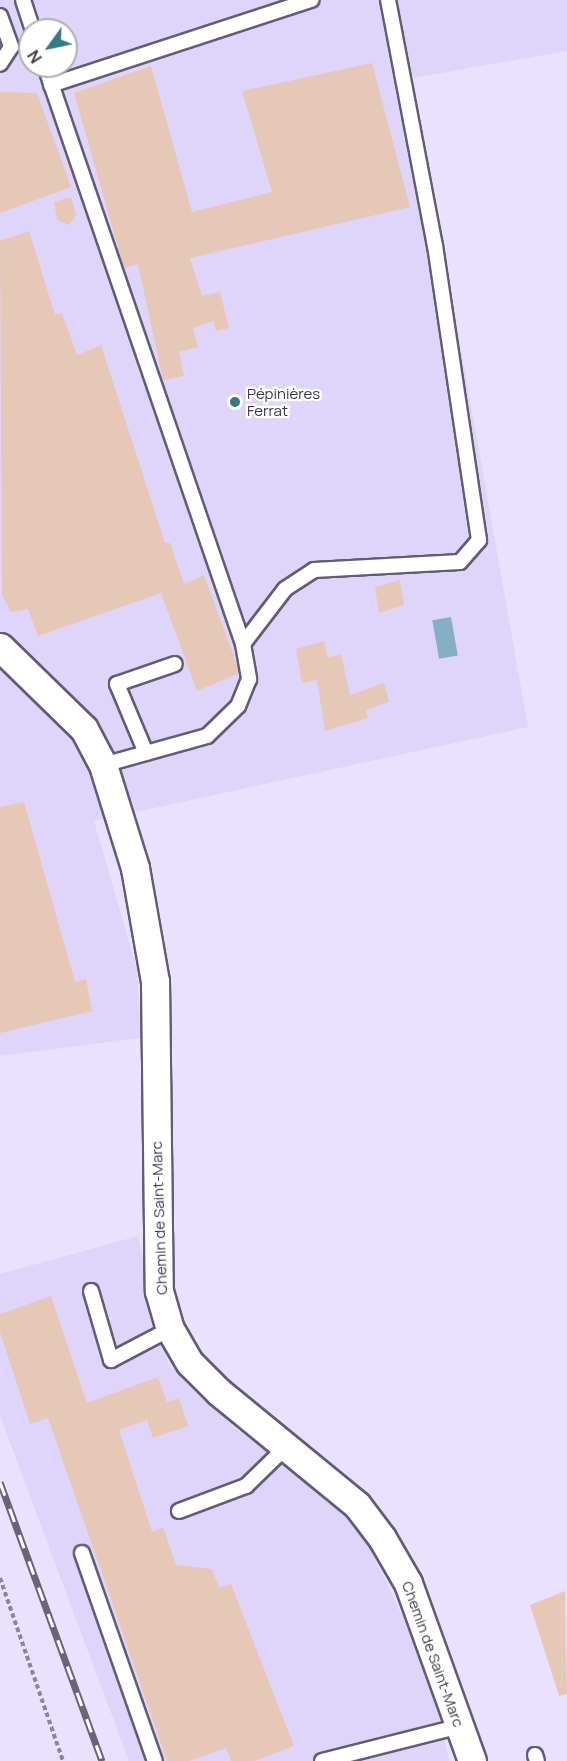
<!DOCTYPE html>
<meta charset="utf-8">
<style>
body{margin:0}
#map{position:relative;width:567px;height:1761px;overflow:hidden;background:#e9e1ff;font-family:Manrope,sans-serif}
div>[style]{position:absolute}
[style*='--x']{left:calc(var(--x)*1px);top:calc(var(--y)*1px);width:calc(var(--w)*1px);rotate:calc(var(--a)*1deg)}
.built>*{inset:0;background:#dfd5fa}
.water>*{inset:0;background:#85afc4;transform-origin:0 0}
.building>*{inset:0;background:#e6c8b7}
.path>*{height:4px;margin-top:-2px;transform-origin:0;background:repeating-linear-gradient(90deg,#8b869a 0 4.5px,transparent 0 7.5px)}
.roads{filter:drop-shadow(2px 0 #635c75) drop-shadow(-2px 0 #635c75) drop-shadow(0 2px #635c75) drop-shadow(0 -2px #635c75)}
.service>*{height:14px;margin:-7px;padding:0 7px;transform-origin:7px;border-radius:7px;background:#fff}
.minor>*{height:27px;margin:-13.5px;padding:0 13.5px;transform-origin:13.5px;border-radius:13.5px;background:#fff}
.rail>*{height:7px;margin-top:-3.5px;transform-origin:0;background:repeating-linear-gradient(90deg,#fff 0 14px,#696576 0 28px);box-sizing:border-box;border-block:2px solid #696576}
.dots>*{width:16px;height:16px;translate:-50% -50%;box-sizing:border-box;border:3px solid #fff;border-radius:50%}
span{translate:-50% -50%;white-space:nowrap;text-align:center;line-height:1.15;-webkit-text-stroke:4.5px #fff;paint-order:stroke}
.poi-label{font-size:15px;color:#3c3945}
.left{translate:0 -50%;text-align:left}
.street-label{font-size:15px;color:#3c3945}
.north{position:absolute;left:18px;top:18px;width:60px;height:60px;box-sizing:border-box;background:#fff;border:2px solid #b1b0b5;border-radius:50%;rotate:237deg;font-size:16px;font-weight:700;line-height:24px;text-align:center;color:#3c3945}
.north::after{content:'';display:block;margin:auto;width:21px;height:27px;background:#337a84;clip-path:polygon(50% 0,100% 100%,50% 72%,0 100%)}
</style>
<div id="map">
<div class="built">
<div style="clip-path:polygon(evenodd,0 0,567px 0,567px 51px,413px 78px,528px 727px,94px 821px,137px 969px,141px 1038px,0 1056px,0 0,30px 30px,66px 30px,66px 66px,30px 66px,30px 30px)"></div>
<div style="clip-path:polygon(138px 1236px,168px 1364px,237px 1430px,354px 1515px,431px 1676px,449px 1761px,129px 1761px,0 1416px,0 1274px)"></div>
</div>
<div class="water">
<div style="left:451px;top:617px;width:39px;height:19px;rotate:80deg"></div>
</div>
<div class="building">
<div style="clip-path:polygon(372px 63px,410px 207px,190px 258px,202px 296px,220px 292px,229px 328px,216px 331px,213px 321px,193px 328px,198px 347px,179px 352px,184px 376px,163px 380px,138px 264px,124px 268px,74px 93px,151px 66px,192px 212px,272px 192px,242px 91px)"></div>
<div style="clip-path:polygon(0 92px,37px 93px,71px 187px,0 213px)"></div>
<div style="clip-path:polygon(71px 197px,76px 215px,69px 225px,57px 220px,54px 202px)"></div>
<div style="clip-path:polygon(29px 231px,55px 315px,62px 313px,77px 355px,101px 345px,165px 543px,170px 543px,184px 584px,204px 575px,240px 673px,197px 691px,161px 593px,38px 636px,28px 609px,11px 612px,2px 595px,0 241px)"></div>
<div style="clip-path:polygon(400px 580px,404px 605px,379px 613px,375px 587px)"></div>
<div style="clip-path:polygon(324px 641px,328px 658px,341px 654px,350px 695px,384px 683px,389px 702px,366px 710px,368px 718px,325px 731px,317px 680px,302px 683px,296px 649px)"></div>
<div style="clip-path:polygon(24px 802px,75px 982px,86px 979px,92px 1011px,0 1033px,0 807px)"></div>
<div style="clip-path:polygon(51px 1296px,87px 1403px,158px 1377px,167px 1402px,179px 1398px,188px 1426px,153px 1438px,147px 1420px,119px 1430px,152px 1532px,163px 1527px,176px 1565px,212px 1569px,219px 1588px,231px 1584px,294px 1746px,254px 1761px,231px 1761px,226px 1748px,189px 1761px,167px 1761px,48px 1418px,30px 1424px,0 1332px,0 1314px)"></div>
<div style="clip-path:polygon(565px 1591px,567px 1694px,559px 1696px,530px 1605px)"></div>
</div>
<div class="path">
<div style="--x:0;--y:1578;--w:194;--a:71"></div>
</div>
<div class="roads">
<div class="service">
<div style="--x:23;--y:0;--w:32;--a:72"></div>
<div style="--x:0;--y:16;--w:33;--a:70"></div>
<div style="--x:11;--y:47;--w:20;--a:123"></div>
<div style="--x:45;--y:66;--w:611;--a:71.09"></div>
<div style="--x:243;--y:644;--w:36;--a:80"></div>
<div style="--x:249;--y:679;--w:29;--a:112"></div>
<div style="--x:238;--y:706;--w:43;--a:135.9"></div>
<div style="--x:207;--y:736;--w:108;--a:164.4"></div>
<div style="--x:51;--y:85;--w:274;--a:-18.1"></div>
<div style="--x:243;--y:644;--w:69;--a:-52.6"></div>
<div style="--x:285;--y:589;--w:35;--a:-33"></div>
<div style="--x:314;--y:570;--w:146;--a:-3.1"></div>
<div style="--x:460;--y:562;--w:29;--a:-49"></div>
<div style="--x:479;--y:540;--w:297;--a:-98.5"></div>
<div style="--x:435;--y:246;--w:250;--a:-100.8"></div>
<div style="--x:146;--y:753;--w:75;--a:-112.8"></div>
<div style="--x:117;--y:684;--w:61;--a:-19"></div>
<div style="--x:91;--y:1291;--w:72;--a:73.8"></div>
<div style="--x:111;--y:1360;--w:67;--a:-27.7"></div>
<div style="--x:179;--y:1511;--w:72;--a:-20.5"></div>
<div style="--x:246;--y:1486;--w:56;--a:-44.3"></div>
<div style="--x:82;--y:1553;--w:220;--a:70.7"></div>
<div style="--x:535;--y:1755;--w:6;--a:72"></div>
<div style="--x:322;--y:1761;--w:142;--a:-14.2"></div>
</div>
<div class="minor">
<div style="--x:0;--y:647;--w:117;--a:44.3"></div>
<div style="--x:84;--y:729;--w:41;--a:62.2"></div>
<div style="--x:103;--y:765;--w:108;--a:72.7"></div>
<div style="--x:135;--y:868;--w:115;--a:80"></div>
<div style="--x:155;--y:981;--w:310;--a:89.3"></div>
<div style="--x:159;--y:1291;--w:40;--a:74"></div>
<div style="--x:170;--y:1329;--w:39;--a:60"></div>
<div style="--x:190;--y:1363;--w:41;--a:45"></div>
<div style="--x:219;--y:1392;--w:178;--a:39.3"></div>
<div style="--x:357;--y:1505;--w:41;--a:52.9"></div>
<div style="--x:382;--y:1538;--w:52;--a:60"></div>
<div style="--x:408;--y:1583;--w:189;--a:70.2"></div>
</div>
</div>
<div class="rail">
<div style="--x:0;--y:1482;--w:297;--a:69.9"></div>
</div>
<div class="dots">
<div style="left:235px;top:402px;background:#337a84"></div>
</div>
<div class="poi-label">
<span class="left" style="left:247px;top:402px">Pépinières<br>Ferrat</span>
</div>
<div class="street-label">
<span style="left:159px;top:1218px;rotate:-92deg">Chemin de Saint-Marc</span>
<span style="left:433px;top:1654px;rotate:70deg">Chemin de Saint-Marc</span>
</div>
<div class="north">N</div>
</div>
